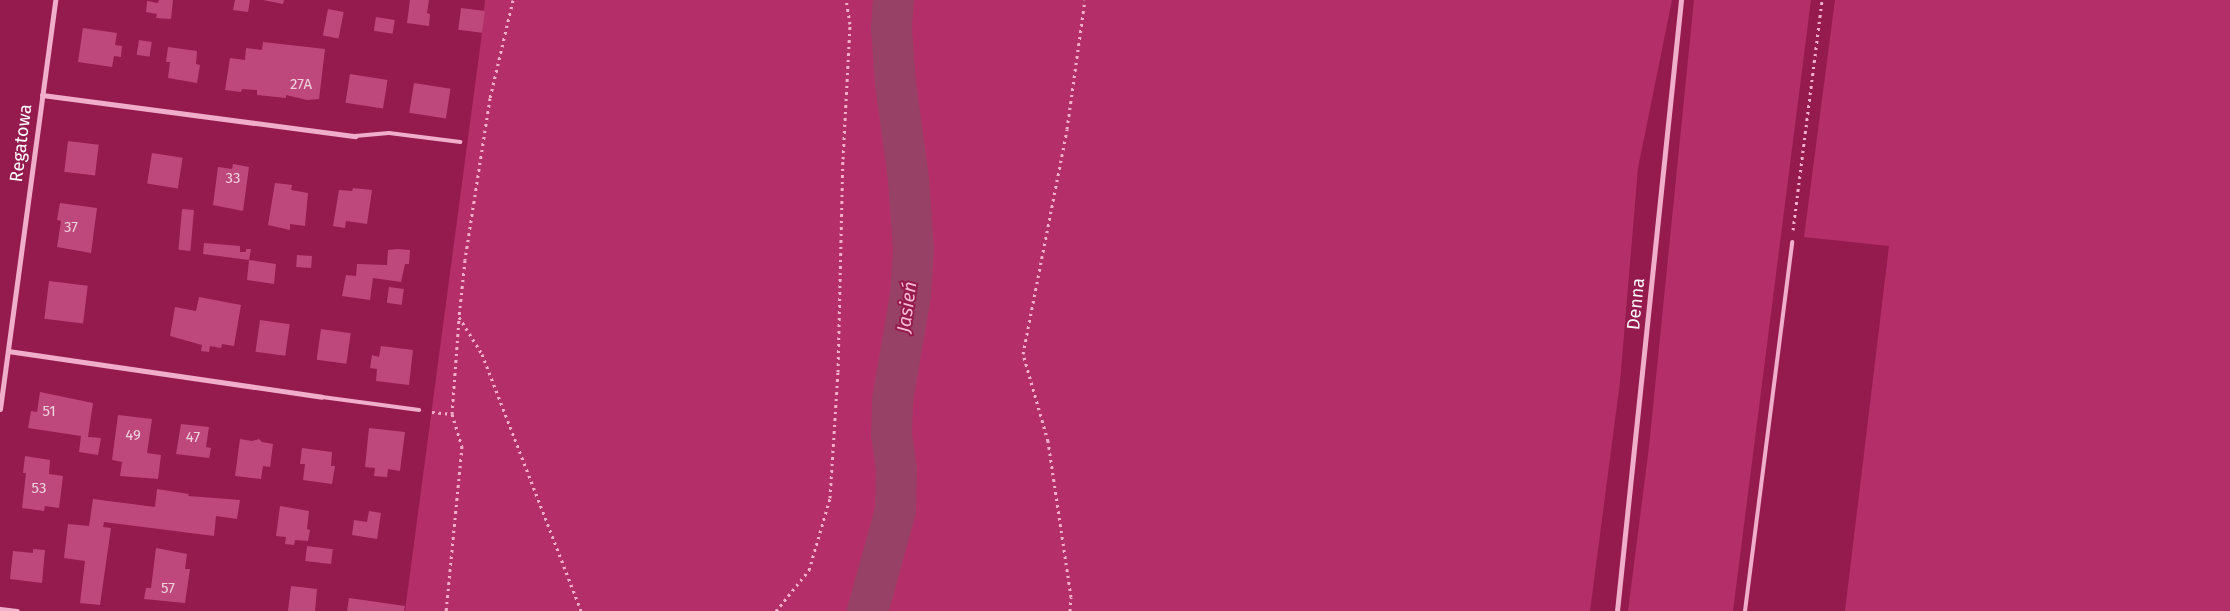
<!DOCTYPE html>
<meta charset="utf-8">
<style>
body{margin:0}
#map{position:relative;width:2230px;height:611px;overflow:hidden;background:#951b4f;font-family:"Fira Sans",sans-serif}
div>[style]{position:absolute}
[style*='--x']{left:calc(var(--x)*1px);top:calc(var(--y)*1px);width:calc(var(--w)*1px);rotate:calc(var(--a)*1deg)}
.green>*{inset:0;background:#b42f69}
.river>*{height:41px;margin:-20.5px;padding:0 20.5px;transform-origin:20.5px;border-radius:20.5px;background:#984166}
.building>*{inset:0;background:#be487b;transform-origin:0 0}
.path>*{height:3px;margin-top:-1.5px;transform-origin:0;background:repeating-linear-gradient(90deg,#f0aecb 0 2.5px,transparent 0 6.5px)}
.lane>*{height:4px;margin:-2px;padding:0 2px;transform-origin:2px;border-radius:2px;background:#f0aecb}
.street>*{height:5px;margin:-2.5px;padding:0 2.5px;transform-origin:2.5px;border-radius:2.5px;background:#f0aecb}
span{translate:-50% -50%;white-space:nowrap;text-align:center;line-height:1.15;-webkit-text-stroke:4px #951b4f;paint-order:stroke}
.number-label{font-size:15px;color:#efd1de}
.number-label span{-webkit-text-stroke-width:0}
.street-label{font-size:18px;color:#fff}
.water-label{font-size:19px;color:#f6bad5;font-style:italic}
</style>
<div id="map">
<div class="green">
<div style="clip-path:polygon(485px 0,1672px 0,1638px 168px,1620px 382px,1590px 611px,405px 611px,482px 33px)"></div>
<div style="clip-path:polygon(1694px 0,1811px 0,1733px 611px,1628px 611px,1649px 447px)"></div>
<div style="clip-path:polygon(1835px 0,2230px 0,2230px 611px,1845px 611px,1889px 246px,1804px 237px)"></div>
</div>
<div class="river">
<div style="--x:867;--y:611;--w:105;--a:-74.5"></div>
<div style="--x:895;--y:510;--w:41;--a:-88.6"></div>
<div style="--x:896;--y:469;--w:35;--a:-98"></div>
<div style="--x:891;--y:434;--w:34;--a:-88"></div>
<div style="--x:892;--y:400;--w:107;--a:-80.3"></div>
<div style="--x:910;--y:295;--w:46;--a:-86.3"></div>
<div style="--x:913;--y:249;--w:71;--a:-94"></div>
<div style="--x:908;--y:178;--w:96;--a:-97.8"></div>
<div style="--x:895;--y:83;--w:56;--a:-94.1"></div>
<div style="--x:891;--y:27;--w:27;--a:-86"></div>
</div>
<div class="building">
<div style="clip-path:polygon(159px 0,173px 0,171px 19px,156px 18px,157px 14px,146px 12px,147px 1px,158px 3px)"></div>
<div style="clip-path:polygon(235px 0,250px 0,248px 12px,233px 10px)"></div>
<div style="clip-path:polygon(263px 0,284px 0,283px 4px)"></div>
<div style="clip-path:polygon(410px 0,429px 0,427px 13px,430px 14px,429px 26px,407px 23px)"></div>
<div style="left:461px;top:8px;width:24px;height:22px;rotate:7deg"></div>
<div style="left:328px;top:9px;width:16px;height:27px;rotate:11deg"></div>
<div style="left:376px;top:17px;width:19px;height:14px;rotate:9deg"></div>
<div style="clip-path:polygon(83px 28px,117px 33px,115px 45px,122px 46px,121px 57px,114px 56px,112px 67px,78px 62px)"></div>
<div style="left:139px;top:40px;width:13px;height:15px;rotate:9deg"></div>
<div style="clip-path:polygon(263px 42px,325px 49px,319px 99px,307px 100px,286px 95px,286px 98px,257px 95px,257px 90px,242px 89px,241px 92px,225px 90px,230px 58px,245px 60px,246px 48px,262px 50px)"></div>
<div style="clip-path:polygon(168px 47px,197px 51px,196px 64px,200px 65px,197px 83px,168px 78px,170px 62px,166px 62px)"></div>
<div style="left:350px;top:74px;width:38px;height:29px;rotate:9deg"></div>
<div style="left:414px;top:83px;width:37px;height:30px;rotate:9deg"></div>
<div style="left:68px;top:141px;width:31px;height:31px;rotate:7deg"></div>
<div style="left:152px;top:153px;width:31px;height:31px;rotate:9deg"></div>
<div style="clip-path:polygon(233px 164px,249px 167px,243px 211px,213px 205px,218px 167px,232px 169px)"></div>
<div style="clip-path:polygon(275px 183px,292px 185px,291px 190px,308px 193px,305px 226px,290px 224px,290px 230px,268px 225px)"></div>
<div style="clip-path:polygon(353px 188px,372px 190px,367px 224px,346px 221px,345px 228px,333px 226px,339px 190px,352px 191px)"></div>
<div style="clip-path:polygon(60px 203px,97px 208px,91px 253px,57px 247px,61px 221px,57px 220px)"></div>
<div style="left:182px;top:209px;width:12px;height:41px;rotate:5deg"></div>
<div style="clip-path:polygon(204px 243px,240px 246px,240px 252px,246px 252px,246px 249px,251px 249px,249px 260px,276px 264px,274px 284px,247px 280px,249px 260px,203px 254px)"></div>
<div style="clip-path:polygon(397px 249px,410px 250px,409px 264px,405px 264px,401px 282px,373px 278px,370px 300px,342px 296px,346px 275px,356px 276px,357px 264px,387px 265px,388px 250px)"></div>
<div style="left:297px;top:255px;width:15px;height:12px;rotate:4deg"></div>
<div style="left:49px;top:281px;width:39px;height:38px;rotate:7deg"></div>
<div style="left:389px;top:287px;width:15px;height:16px;rotate:8deg"></div>
<div style="clip-path:polygon(199px 297px,241px 305px,234px 346px,222px 344px,221px 348px,210px 346px,209px 352px,201px 351px,202px 345px,170px 336px,175px 307px,196px 311px)"></div>
<div style="left:260px;top:320px;width:30px;height:32px;rotate:8deg"></div>
<div style="left:321px;top:329px;width:30px;height:31px;rotate:8deg"></div>
<div style="clip-path:polygon(381px 346px,413px 350px,409px 385px,376px 381px,377px 369px,370px 368px,372px 355px,379px 357px)"></div>
<div style="clip-path:polygon(40px 392px,93px 403px,88px 437px,101px 438px,98px 455px,79px 452px,81px 436px,28px 428px,31px 411px,37px 412px)"></div>
<div style="clip-path:polygon(118px 415px,152px 419px,147px 453px,161px 455px,158px 479px,120px 476px,122px 462px,112px 460px)"></div>
<div style="clip-path:polygon(181px 424px,209px 427px,206px 447px,211px 448px,209px 458px,176px 454px)"></div>
<div style="clip-path:polygon(369px 428px,405px 432px,400px 471px,388px 469px,387px 477px,374px 476px,375px 468px,365px 467px)"></div>
<div style="clip-path:polygon(240px 439px,252px 441px,259px 439px,262px 442px,273px 444px,270px 467px,263px 466px,261px 479px,235px 476px)"></div>
<div style="clip-path:polygon(302px 448px,332px 452px,331px 466px,335px 466px,332px 484px,303px 480px,305px 464px,300px 464px)"></div>
<div style="clip-path:polygon(25px 456px,50px 460px,49px 474px,63px 476px,59px 508px,45px 506px,44px 511px,22px 508px,26px 473px,23px 473px)"></div>
<div style="clip-path:polygon(157px 489px,189px 494px,188px 496px,240px 500px,237px 519px,216px 516px,214px 536px,104px 522px,103px 527px,111px 528px,100px 605px,80px 603px,85px 561px,64px 558px,68px 524px,89px 526px,93px 499px,155px 507px)"></div>
<div style="clip-path:polygon(280px 506px,309px 511px,307px 529px,310px 530px,308px 541px,295px 540px,294px 545px,285px 544px,286px 537px,276px 536px)"></div>
<div style="clip-path:polygon(369px 511px,381px 513px,377px 539px,352px 535px,354px 520px,367px 522px)"></div>
<div style="left:307px;top:546px;width:26px;height:15px;rotate:7deg"></div>
<div style="clip-path:polygon(156px 548px,187px 554px,185px 569px,190px 569px,185px 603px,144px 599px,146px 588px,151px 588px)"></div>
<div style="clip-path:polygon(33px 549px,45px 550px,42px 583px,10px 579px,13px 551px,33px 553px)"></div>
<div style="clip-path:polygon(291px 586px,317px 589px,315px 611px,288px 611px)"></div>
<div style="clip-path:polygon(349px 598px,405px 606px,404px 611px,347px 611px)"></div>
</div>
<div class="path">
<div style="--x:513;--y:0;--w:101;--a:103.2"></div>
<div style="--x:490;--y:98;--w:164;--a:98.8"></div>
<div style="--x:465;--y:260;--w:57;--a:96"></div>
<div style="--x:459;--y:317;--w:44;--a:58.1"></div>
<div style="--x:482;--y:354;--w:275;--a:68.9"></div>
<div style="--x:1793;--y:230;--w:232;--a:-82.8"></div>
<div style="--x:432;--y:412;--w:20;--a:6"></div>
<div style="--x:452;--y:414;--w:34;--a:73"></div>
<div style="--x:462;--y:446;--w:166;--a:95.5"></div>
<div style="--x:452;--y:414;--w:96;--a:-85.8"></div>
<div style="--x:776;--y:611;--w:53;--a:-51.2"></div>
<div style="--x:809;--y:570;--w:75;--a:-73.7"></div>
<div style="--x:830;--y:498;--w:126;--a:-86.4"></div>
<div style="--x:838;--y:372;--w:213;--a:-88.7"></div>
<div style="--x:843;--y:159;--w:135;--a:-87"></div>
<div style="--x:850;--y:24;--w:24;--a:-99"></div>
<div style="--x:1070;--y:611;--w:14;--a:-86"></div>
<div style="--x:1071;--y:597;--w:158;--a:-98.4"></div>
<div style="--x:1048;--y:441;--w:91;--a:-106"></div>
<div style="--x:1023;--y:354;--w:229;--a:-78.9"></div>
<div style="--x:1067;--y:129;--w:130;--a:-82.1"></div>
</div>
<div class="lane">
<div style="--x:355;--y:136;--w:34;--a:-5"></div>
<div style="--x:389;--y:133;--w:72;--a:7.2"></div>
<div style="--x:322;--y:397;--w:98;--a:7.6"></div>
<div style="--x:1745;--y:611;--w:372;--a:-82.7"></div>
</div>
<div class="street">
<div style="--x:42;--y:95;--w:316;--a:7.5"></div>
<div style="--x:8;--y:351;--w:317;--a:8.3"></div>
<div style="--x:0;--y:409;--w:413;--a:-82.3"></div>
<div style="--x:0;--y:609;--w:17;--a:7"></div>
<div style="--x:1617;--y:611;--w:614;--a:-84.02"></div>
</div>
<div class="number-label">
<span style="left:301px;top:85px">27A</span>
<span style="left:233px;top:179px">33</span>
<span style="left:71px;top:228px">37</span>
<span style="left:49px;top:412px">51</span>
<span style="left:133px;top:436px">49</span>
<span style="left:193px;top:438px">47</span>
<span style="left:39px;top:489px">53</span>
<span style="left:168px;top:589px">57</span>
</div>
<div class="street-label">
<span style="left:21px;top:143px;rotate:-83deg">Regatowa</span>
<span style="left:1636px;top:304px;rotate:-84deg">Denna</span>
</div>
<div class="water-label">
<span style="left:907px;top:307px;rotate:-82deg">Jasień</span>
</div>
</div>
